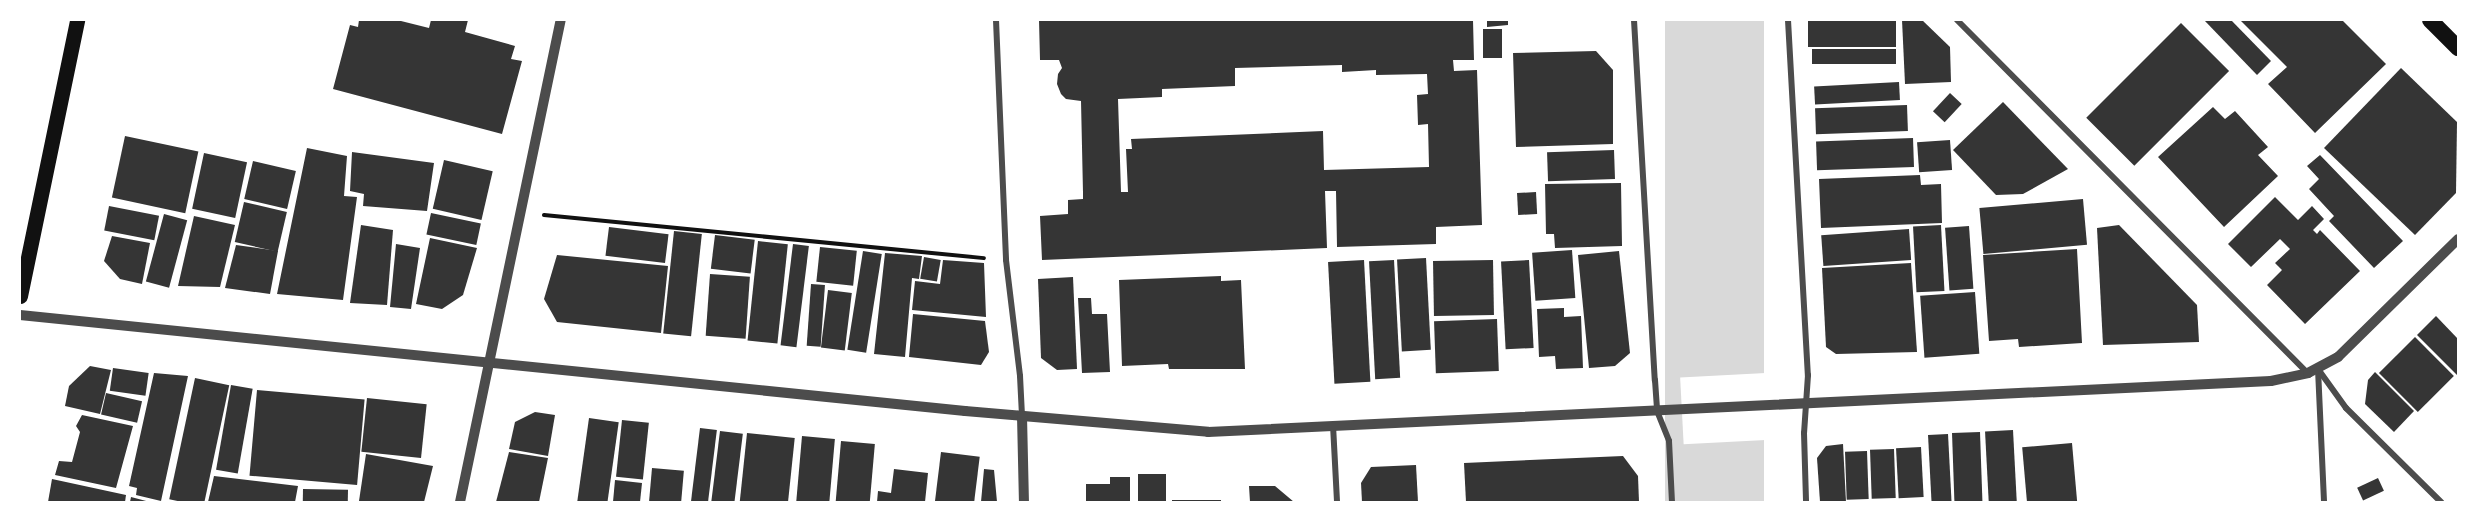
<!DOCTYPE html>
<style>
body{margin:0}
#map{position:relative;width:2478px;height:522px;overflow:hidden;background:#fff;font-family:"Public Sans",sans-serif}
div>[style]{position:absolute}
[style*='--x']{left:calc(var(--x)*1px);top:calc(var(--y)*1px);width:calc(var(--w)*1px);rotate:calc(var(--a)*1deg)}
.water>*{inset:0;background:#d9d9d9;transform-origin:0 0}
.pier>*{inset:0;background:#fff;transform-origin:0 0}
.building>*{inset:0;background:#353535;transform-origin:0 0}
.path>*{height:4px;margin:-2px;padding:0 2px;transform-origin:2px;border-radius:2px;background:#111}
.minor>*{height:6px;margin:-3px;padding:0 3px;transform-origin:3px;border-radius:3px;background:#4c4c4c}
.tertiary>*{height:10px;margin:-5px;padding:0 5px;transform-origin:5px;border-radius:5px;background:#4c4c4c}
.primary>*{height:15px;margin:-7.5px;padding:0 7.5px;transform-origin:7.5px;border-radius:7.5px;background:#111}
.trunk>*{height:16px;margin:-8px;padding:0 8px;transform-origin:8px;border-radius:8px;background:#111}
span{translate:-50% -50%;white-space:nowrap;text-align:center;line-height:1.15;-webkit-text-stroke:5px #fff;paint-order:stroke}
.frame{position:absolute;inset:0;border:21px solid #fff;pointer-events:none}
</style>
<div id="map">
<div class="water">
<div style="left:1665px;top:20px;width:99px;height:483px"></div>
</div>
<div class="pier">
<div style="left:1784px;top:372px;width:67px;height:104px;rotate:87deg"></div>
</div>
<div class="building">
<div style="clip-path:polygon(359px 20px,397px 20px,429px 28px,431px 20px,468px 20px,465px 32px,515px 46px,511px 59px,522px 61px,502px 134px,333px 89px,350px 25px,358px 27px)"></div>
<div style="clip-path:polygon(evenodd,1039px 20px,1473px 20px,1474px 60px,1453px 60px,1454px 71px,1477px 70px,1482px 225px,1436px 227px,1436px 244px,1337px 247px,1336px 191px,1325px 191px,1327px 248px,1042px 260px,1040px 216px,1068px 214px,1068px 200px,1083px 199px,1083px 193px,1081px 101px,1066px 99px,1061px 94px,1057px 84px,1058px 74px,1062px 68px,1059px 60px,1040px 60px,1039px 20px,1342px 65px,1342px 72px,1376px 70px,1376px 75px,1427px 74px,1428px 94px,1417px 95px,1418px 125px,1428px 124px,1429px 167px,1324px 170px,1323px 131px,1131px 139px,1132px 149px,1126px 149px,1128px 192px,1121px 192px,1118px 99px,1162px 97px,1162px 89px,1235px 86px,1235px 68px,1342px 65px)"></div>
<div style="clip-path:polygon(1487px 20px,1508px 20px,1508px 25px,1487px 27px)"></div>
<div style="left:1808px;top:20px;width:88px;height:27px"></div>
<div style="clip-path:polygon(1902px 20px,1922px 20px,1950px 47px,1951px 82px,1905px 84px)"></div>
<div style="clip-path:polygon(2204px 20px,2231px 20px,2271px 61px,2257px 75px)"></div>
<div style="clip-path:polygon(2240px 20px,2342px 20px,2386px 64px,2315px 133px,2268px 84px,2287px 67px)"></div>
<div style="left:2181px;top:23px;width:68px;height:134px;rotate:45deg"></div>
<div style="left:1483px;top:29px;width:19px;height:29px"></div>
<div style="left:1896px;top:49px;width:15px;height:84px;rotate:90deg"></div>
<div style="clip-path:polygon(1596px 51px,1613px 70px,1613px 144px,1516px 147px,1513px 53px)"></div>
<div style="clip-path:polygon(2401px 68px,2457px 122px,2456px 193px,2415px 235px,2324px 148px)"></div>
<div style="left:1899px;top:82px;width:18px;height:85px;rotate:87deg"></div>
<div style="left:1950px;top:93px;width:16px;height:25px;rotate:43deg"></div>
<div style="clip-path:polygon(2003px 102px,2068px 169px,2023px 194px,1996px 195px,1953px 150px)"></div>
<div style="left:1907px;top:105px;width:26px;height:92px;rotate:88deg"></div>
<div style="clip-path:polygon(2213px 107px,2225px 119px,2235px 111px,2268px 147px,2258px 155px,2278px 176px,2224px 227px,2158px 157px)"></div>
<div style="left:125px;top:136px;width:75px;height:63px;rotate:12deg"></div>
<div style="left:1913px;top:138px;width:29px;height:97px;rotate:88deg"></div>
<div style="left:1950px;top:140px;width:30px;height:33px;rotate:86deg"></div>
<div style="clip-path:polygon(307px 148px,347px 156px,344px 196px,357px 197px,343px 300px,277px 294px)"></div>
<div style="left:1614px;top:150px;width:29px;height:67px;rotate:88deg"></div>
<div style="clip-path:polygon(352px 152px,434px 163px,427px 211px,363px 206px,364px 194px,350px 191px)"></div>
<div style="left:204px;top:153px;width:44px;height:57px;rotate:12deg"></div>
<div style="clip-path:polygon(2320px 155px,2403px 241px,2374px 268px,2329px 221px,2334px 216px,2309px 189px,2319px 179px,2307px 166px)"></div>
<div style="left:444px;top:160px;width:50px;height:50px;rotate:13deg"></div>
<div style="left:253px;top:161px;width:44px;height:39px;rotate:13deg"></div>
<div style="clip-path:polygon(1920px 175px,1921px 185px,1941px 184px,1942px 223px,1821px 228px,1819px 179px)"></div>
<div style="clip-path:polygon(1621px 183px,1622px 246px,1555px 248px,1554px 234px,1546px 234px,1545px 184px)"></div>
<div style="left:1536px;top:192px;width:22px;height:19px;rotate:87deg"></div>
<div style="clip-path:polygon(2275px 197px,2298px 220px,2312px 206px,2324px 219px,2313px 230px,2317px 234px,2320px 230px,2360px 271px,2305px 324px,2267px 285px,2282px 270px,2275px 263px,2290px 249px,2280px 239px,2251px 267px,2228px 244px)"></div>
<div style="left:2083px;top:199px;width:46px;height:104px;rotate:85deg"></div>
<div style="left:244px;top:202px;width:44px;height:41px;rotate:13deg"></div>
<div style="left:109px;top:206px;width:51px;height:25px;rotate:11deg"></div>
<div style="left:431px;top:213px;width:51px;height:22px;rotate:12deg"></div>
<div style="left:164px;top:214px;width:24px;height:70px;rotate:15deg"></div>
<div style="clip-path:polygon(194px 216px,235px 225px,220px 287px,178px 286px)"></div>
<div style="clip-path:polygon(361px 225px,393px 230px,387px 305px,350px 303px)"></div>
<div style="left:1941px;top:225px;width:66px;height:28px;rotate:87deg"></div>
<div style="clip-path:polygon(2119px 225px,2197px 305px,2199px 342px,2103px 345px,2097px 228px)"></div>
<div style="left:1969px;top:226px;width:63px;height:24px;rotate:86deg"></div>
<div style="left:609px;top:227px;width:60px;height:29px;rotate:7deg"></div>
<div style="left:1909px;top:229px;width:31px;height:88px;rotate:86deg"></div>
<div style="left:674px;top:231px;width:28px;height:103px;rotate:6deg"></div>
<div style="left:715px;top:235px;width:40px;height:34px;rotate:7deg"></div>
<div style="clip-path:polygon(112px 236px,150px 243px,142px 284px,120px 279px,104px 261px)"></div>
<div style="clip-path:polygon(430px 238px,477px 248px,463px 295px,442px 309px,416px 304px)"></div>
<div style="left:758px;top:241px;width:30px;height:100px;rotate:6deg"></div>
<div style="clip-path:polygon(396px 244px,420px 248px,411px 309px,390px 307px)"></div>
<div style="left:793px;top:244px;width:16px;height:102px;rotate:7deg"></div>
<div style="clip-path:polygon(236px 245px,278px 251px,270px 294px,225px 288px)"></div>
<div style="left:820px;top:247px;width:37px;height:35px;rotate:6deg"></div>
<div style="clip-path:polygon(2077px 249px,2082px 343px,2019px 347px,2018px 339px,1989px 341px,1983px 255px)"></div>
<div style="left:1572px;top:250px;width:48px;height:40px;rotate:86deg"></div>
<div style="left:863px;top:251px;width:19px;height:100px;rotate:9deg"></div>
<div style="clip-path:polygon(1619px 251px,1630px 353px,1615px 366px,1589px 368px,1578px 255px)"></div>
<div style="clip-path:polygon(885px 253px,922px 256px,919px 279px,912px 278px,905px 357px,874px 354px)"></div>
<div style="clip-path:polygon(557px 255px,668px 266px,661px 333px,557px 322px,544px 299px)"></div>
<div style="left:924px;top:257px;width:17px;height:22px;rotate:10deg"></div>
<div style="left:1426px;top:258px;width:92px;height:29px;rotate:87deg"></div>
<div style="clip-path:polygon(943px 260px,984px 263px,986px 317px,912px 310px,915px 281px,940px 284px)"></div>
<div style="left:1364px;top:260px;width:122px;height:36px;rotate:87deg"></div>
<div style="left:1394px;top:260px;width:118px;height:25px;rotate:87deg"></div>
<div style="left:1493px;top:260px;width:55px;height:60px;rotate:89deg"></div>
<div style="left:1529px;top:260px;width:88px;height:28px;rotate:87deg"></div>
<div style="clip-path:polygon(1911px 263px,1917px 352px,1836px 354px,1826px 347px,1822px 268px)"></div>
<div style="left:710px;top:274px;width:40px;height:62px;rotate:4deg"></div>
<div style="clip-path:polygon(1221px 276px,1221px 281px,1241px 280px,1245px 369px,1169px 369px,1168px 364px,1122px 366px,1119px 280px)"></div>
<div style="clip-path:polygon(1073px 277px,1077px 369px,1057px 370px,1041px 358px,1038px 279px)"></div>
<div style="left:811px;top:284px;width:14px;height:62px;rotate:4deg"></div>
<div style="left:828px;top:290px;width:24px;height:58px;rotate:7deg"></div>
<div style="left:1975px;top:292px;width:62px;height:55px;rotate:86deg"></div>
<div style="clip-path:polygon(1078px 298px,1091px 298px,1092px 314px,1107px 314px,1110px 372px,1082px 373px)"></div>
<div style="clip-path:polygon(1564px 308px,1564px 317px,1581px 316px,1583px 368px,1556px 369px,1555px 356px,1539px 357px,1537px 309px)"></div>
<div style="clip-path:polygon(913px 314px,985px 321px,989px 352px,981px 365px,909px 357px)"></div>
<div style="clip-path:polygon(2436px 316px,2458px 339px,2457px 375px,2417px 335px)"></div>
<div style="left:1497px;top:319px;width:52px;height:63px;rotate:88deg"></div>
<div style="left:2415px;top:337px;width:55px;height:51px;rotate:45deg"></div>
<div style="clip-path:polygon(90px 366px,111px 370px,100px 414px,65px 406px,69px 386px)"></div>
<div style="left:113px;top:368px;width:36px;height:23px;rotate:8deg"></div>
<div style="clip-path:polygon(2375px 372px,2414px 411px,2394px 432px,2365px 404px,2368px 380px)"></div>
<div style="clip-path:polygon(154px 373px,188px 376px,161px 501px,136px 495px,137px 488px,129px 486px)"></div>
<div style="left:195px;top:378px;width:35px;height:124px;rotate:12deg"></div>
<div style="left:231px;top:385px;width:22px;height:86px;rotate:10deg"></div>
<div style="left:257px;top:390px;width:108px;height:86px;rotate:5deg"></div>
<div style="left:106px;top:393px;width:37px;height:22px;rotate:13deg"></div>
<div style="left:367px;top:398px;width:60px;height:54px;rotate:6deg"></div>
<div style="clip-path:polygon(535px 412px,555px 415px,548px 456px,509px 449px,515px 422px)"></div>
<div style="clip-path:polygon(82px 415px,133px 426px,116px 488px,55px 475px,59px 461px,72px 462px,80px 432px,76px 426px)"></div>
<div style="left:589px;top:418px;width:30px;height:85px;rotate:8deg"></div>
<div style="left:622px;top:420px;width:27px;height:57px;rotate:6deg"></div>
<div style="left:700px;top:428px;width:17px;height:75px;rotate:7deg"></div>
<div style="left:2013px;top:430px;width:72px;height:28px;rotate:87deg"></div>
<div style="left:720px;top:431px;width:23px;height:71px;rotate:7deg"></div>
<div style="left:1980px;top:432px;width:70px;height:28px;rotate:88deg"></div>
<div style="left:747px;top:433px;width:48px;height:69px;rotate:6deg"></div>
<div style="left:1948px;top:434px;width:68px;height:20px;rotate:87deg"></div>
<div style="left:802px;top:436px;width:33px;height:66px;rotate:5deg"></div>
<div style="left:841px;top:441px;width:34px;height:61px;rotate:5deg"></div>
<div style="left:2072px;top:443px;width:59px;height:50px;rotate:85deg"></div>
<div style="clip-path:polygon(1843px 444px,1846px 502px,1820px 502px,1817px 458px,1826px 446px)"></div>
<div style="left:1921px;top:447px;width:50px;height:25px;rotate:87deg"></div>
<div style="left:1894px;top:449px;width:49px;height:24px;rotate:88deg"></div>
<div style="left:1867px;top:451px;width:48px;height:22px;rotate:88deg"></div>
<div style="clip-path:polygon(509px 452px,548px 458px,539px 502px,496px 502px)"></div>
<div style="left:941px;top:452px;width:39px;height:50px;rotate:7deg"></div>
<div style="clip-path:polygon(366px 454px,433px 466px,424px 502px,359px 501px)"></div>
<div style="clip-path:polygon(1623px 456px,1638px 476px,1639px 502px,1466px 502px,1464px 463px)"></div>
<div style="clip-path:polygon(1416px 465px,1418px 502px,1362px 502px,1361px 483px,1371px 467px)"></div>
<div style="left:652px;top:468px;width:32px;height:34px;rotate:5deg"></div>
<div style="clip-path:polygon(894px 469px,928px 473px,925px 502px,877px 502px,878px 491px,891px 493px)"></div>
<div style="clip-path:polygon(984px 469px,994px 470px,997px 502px,981px 502px)"></div>
<div style="left:1138px;top:474px;width:28px;height:28px"></div>
<div style="clip-path:polygon(214px 476px,298px 486px,295px 502px,208px 502px)"></div>
<div style="clip-path:polygon(1110px 477px,1130px 477px,1130px 502px,1086px 502px,1086px 484px,1110px 484px)"></div>
<div style="left:2378px;top:478px;width:14px;height:23px;rotate:65deg"></div>
<div style="clip-path:polygon(52px 479px,126px 495px,125px 502px,48px 502px)"></div>
<div style="clip-path:polygon(615px 480px,642px 483px,640px 502px,613px 502px)"></div>
<div style="clip-path:polygon(1249px 486px,1275px 486px,1294px 502px,1250px 502px)"></div>
<div style="left:303px;top:489px;width:45px;height:13px;rotate:1deg"></div>
<div style="clip-path:polygon(131px 497px,150px 502px,130px 502px)"></div>
<div style="left:1172px;top:500px;width:49px;height:2px"></div>
</div>
<div class="path">
<div style="--x:544;--y:215;--w:442;--a:5.6"></div>
</div>
<div class="minor">
<div style="--x:996;--y:20;--w:240;--a:87.6"></div>
<div style="--x:1006;--y:260;--w:117;--a:83.1"></div>
<div style="--x:1020;--y:376;--w:40;--a:87.1"></div>
<div style="--x:1634;--y:20;--w:361;--a:86.7"></div>
<div style="--x:1655;--y:380;--w:31;--a:86"></div>
<div style="--x:1657;--y:411;--w:32;--a:68"></div>
<div style="--x:1669;--y:441;--w:61;--a:87.2"></div>
<div style="--x:1788;--y:20;--w:356;--a:86.8"></div>
<div style="--x:1808;--y:375;--w:58;--a:93.9"></div>
<div style="--x:1804;--y:433;--w:69;--a:88.3"></div>
<div style="--x:1957;--y:20;--w:498;--a:45.2"></div>
<div style="--x:2318;--y:369;--w:48;--a:54.3"></div>
<div style="--x:2346;--y:408;--w:134;--a:44.7"></div>
<div style="--x:2318;--y:369;--w:133;--a:87.4"></div>
<div style="--x:1333;--y:425;--w:77;--a:87"></div>
</div>
<div class="tertiary">
<div style="--x:20;--y:315;--w:950;--a:5.8"></div>
<div style="--x:965;--y:411;--w:244;--a:4.9"></div>
<div style="--x:1208;--y:432;--w:1064;--a:-2.75"></div>
<div style="--x:2271;--y:381;--w:38;--a:-12"></div>
<div style="--x:2308;--y:373;--w:34;--a:-28"></div>
<div style="--x:2338;--y:357;--w:168;--a:-44.5"></div>
<div style="--x:1022;--y:416;--w:86;--a:88.7"></div>
<div style="--x:460;--y:502;--w:492;--a:-78.2"></div>
</div>
<div class="primary">
<div style="--x:20;--y:296;--w:282;--a:-78.3"></div>
</div>
<div class="trunk">
<div style="--x:2430;--y:20;--w:40;--a:45"></div>
</div>
<div class="frame"></div>
</div>
